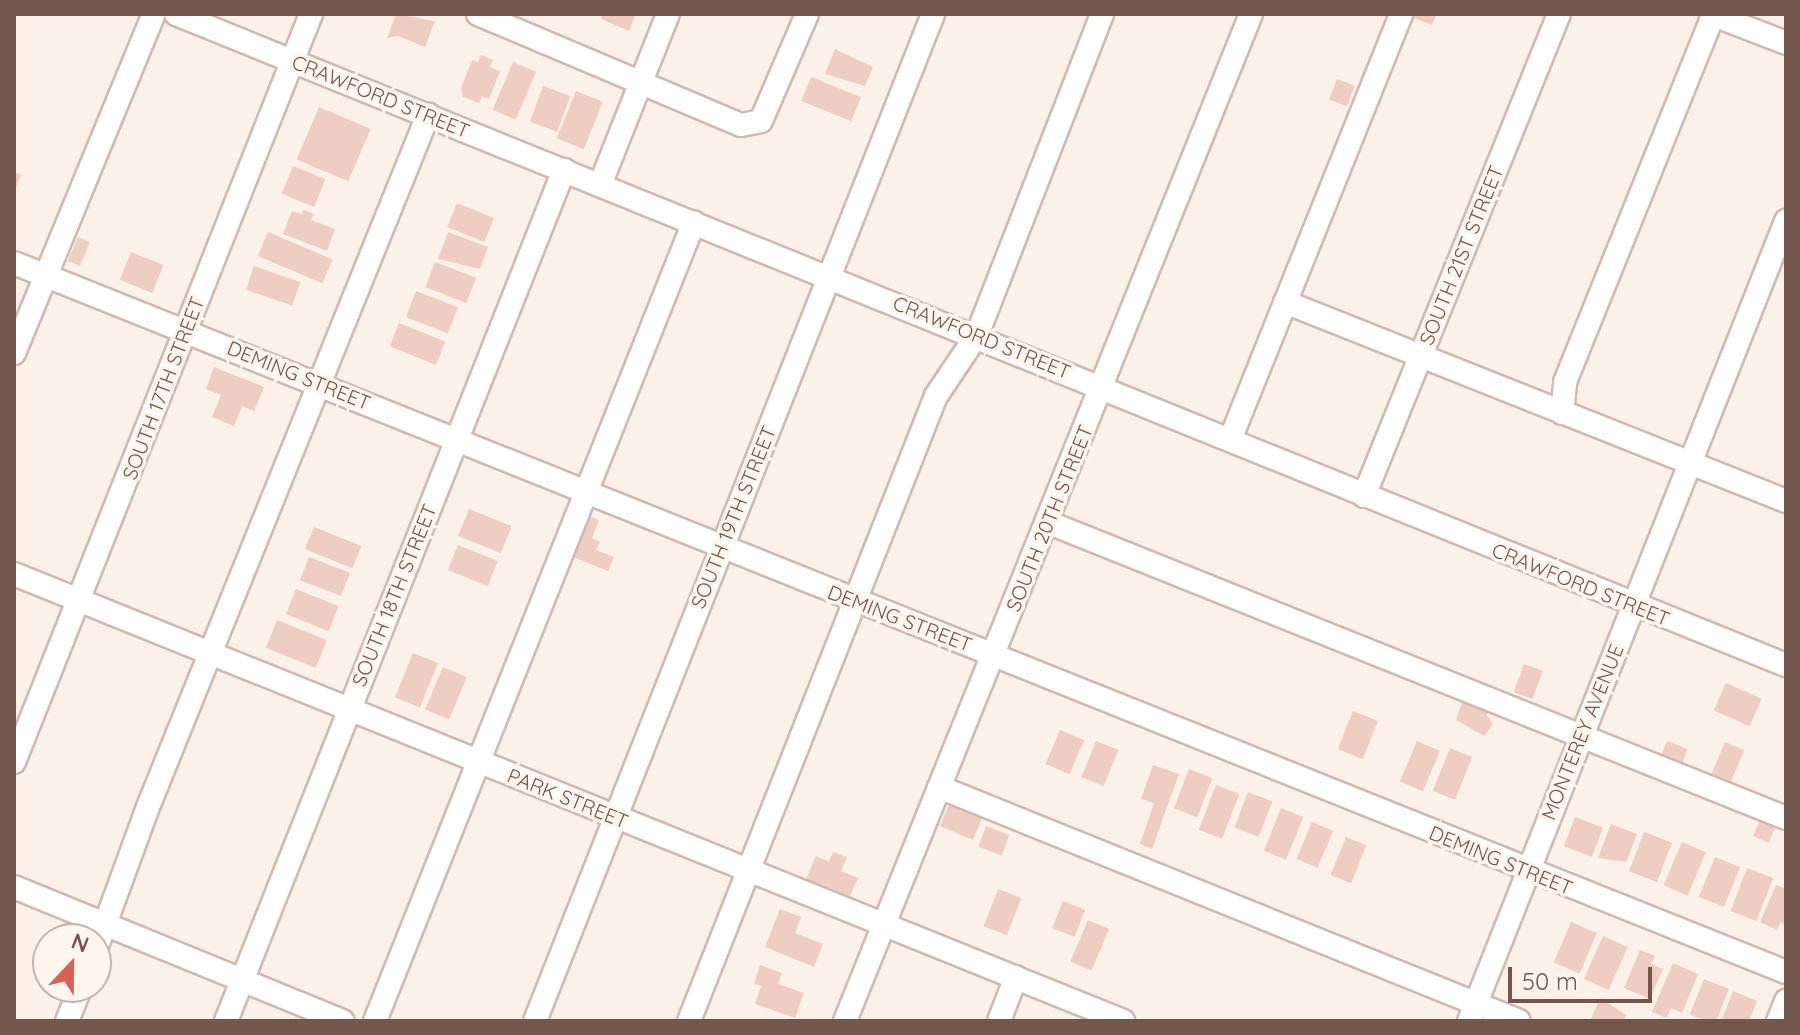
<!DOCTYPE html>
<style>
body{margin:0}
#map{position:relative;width:1800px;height:1035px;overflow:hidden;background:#fbf1e8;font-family:Quicksand,sans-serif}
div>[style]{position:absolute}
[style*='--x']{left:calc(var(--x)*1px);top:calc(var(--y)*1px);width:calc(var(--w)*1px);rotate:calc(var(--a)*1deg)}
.building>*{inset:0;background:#eecdc2;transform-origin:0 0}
.roads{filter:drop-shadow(2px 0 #cebab2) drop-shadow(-2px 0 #cebab2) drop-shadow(0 2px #cebab2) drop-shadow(0 -2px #cebab2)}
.minor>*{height:22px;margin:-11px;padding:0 11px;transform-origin:11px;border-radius:11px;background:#fff}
span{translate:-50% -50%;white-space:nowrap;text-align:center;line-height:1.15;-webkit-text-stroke:7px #fdf5ee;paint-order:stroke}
.street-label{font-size:20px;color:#73564e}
.frame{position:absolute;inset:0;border:16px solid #73564e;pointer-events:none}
.north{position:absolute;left:32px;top:923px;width:80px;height:80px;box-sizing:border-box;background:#fdf5ee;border:2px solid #c6b5ae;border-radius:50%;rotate:22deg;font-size:22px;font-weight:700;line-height:32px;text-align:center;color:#73564e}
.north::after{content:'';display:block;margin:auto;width:28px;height:36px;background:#d96258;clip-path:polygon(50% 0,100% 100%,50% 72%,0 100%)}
.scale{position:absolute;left:1508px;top:967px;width:144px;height:36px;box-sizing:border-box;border:4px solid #73564e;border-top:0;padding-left:10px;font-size:24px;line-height:28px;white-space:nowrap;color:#73564e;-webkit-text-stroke:6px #fdf5ee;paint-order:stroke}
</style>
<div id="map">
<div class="building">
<div style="clip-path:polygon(396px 14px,435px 21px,425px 47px,398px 36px,387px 38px)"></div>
<div style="clip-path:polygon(604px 14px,636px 14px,629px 31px,601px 19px)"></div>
<div style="clip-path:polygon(1416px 14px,1437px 14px,1432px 25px,1414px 18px)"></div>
<div style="clip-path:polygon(835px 49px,873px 67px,865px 86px,825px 74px)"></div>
<div style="clip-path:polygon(481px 55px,493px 60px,490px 67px,500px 71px,489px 99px,482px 96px,479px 103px,463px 97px,461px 88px,472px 60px,478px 62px)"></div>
<div style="left:513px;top:62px;width:25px;height:52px;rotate:23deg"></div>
<div style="left:811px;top:77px;width:54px;height:26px;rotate:22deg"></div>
<div style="left:1337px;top:79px;width:19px;height:22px;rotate:21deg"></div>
<div style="left:543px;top:86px;width:29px;height:38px;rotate:20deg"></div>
<div style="left:576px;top:91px;width:29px;height:51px;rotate:22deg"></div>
<div style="left:319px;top:107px;width:56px;height:57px;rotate:23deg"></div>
<div style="left:293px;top:166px;width:35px;height:30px;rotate:22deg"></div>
<div style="clip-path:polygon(14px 172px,21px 175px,14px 193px)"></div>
<div style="left:457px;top:203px;width:40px;height:26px;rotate:22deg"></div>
<div style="clip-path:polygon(303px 210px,314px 214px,311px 220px,335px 229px,327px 251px,283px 234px,292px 211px,302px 214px)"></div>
<div style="left:268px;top:232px;width:70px;height:26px;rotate:23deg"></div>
<div style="clip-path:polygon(448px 232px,488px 247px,480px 269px,438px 259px)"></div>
<div style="left:78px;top:237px;width:13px;height:26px;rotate:23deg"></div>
<div style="left:131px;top:252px;width:35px;height:30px;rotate:22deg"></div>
<div style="left:435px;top:262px;width:44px;height:27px;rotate:21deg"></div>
<div style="left:254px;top:266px;width:49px;height:25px;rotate:19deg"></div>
<div style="left:416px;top:291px;width:45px;height:28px;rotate:21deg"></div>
<div style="left:399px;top:323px;width:50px;height:25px;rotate:22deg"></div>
<div style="clip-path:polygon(214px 367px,264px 387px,254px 411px,242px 406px,234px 426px,212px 417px,221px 395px,206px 389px)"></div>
<div style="left:469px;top:509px;width:46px;height:29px;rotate:22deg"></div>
<div style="clip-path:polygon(584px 514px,599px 520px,592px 538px,600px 542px,596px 550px,614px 557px,608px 571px,568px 555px)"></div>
<div style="left:314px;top:527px;width:51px;height:24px;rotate:22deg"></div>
<div style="left:458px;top:545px;width:43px;height:27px;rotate:22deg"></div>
<div style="left:309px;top:557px;width:44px;height:25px;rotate:21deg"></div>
<div style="left:296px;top:589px;width:46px;height:27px;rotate:22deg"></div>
<div style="left:277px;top:620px;width:54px;height:30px;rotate:22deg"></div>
<div style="left:413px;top:653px;width:27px;height:48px;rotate:22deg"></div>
<div style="left:1524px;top:664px;width:20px;height:30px;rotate:20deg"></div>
<div style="left:443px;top:667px;width:26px;height:46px;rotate:23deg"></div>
<div style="left:1726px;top:683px;width:39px;height:30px;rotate:24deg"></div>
<div style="clip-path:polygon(1464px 697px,1490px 706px,1487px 715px,1493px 724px,1484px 736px,1456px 720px)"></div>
<div style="left:1353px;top:711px;width:27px;height:41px;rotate:22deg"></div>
<div style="left:1060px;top:730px;width:26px;height:37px;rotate:23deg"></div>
<div style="left:1096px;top:741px;width:24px;height:39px;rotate:22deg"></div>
<div style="left:1417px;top:741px;width:25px;height:44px;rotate:23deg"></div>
<div style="left:1667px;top:741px;width:22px;height:20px;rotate:21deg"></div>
<div style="left:1725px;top:742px;width:21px;height:39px;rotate:23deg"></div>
<div style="left:1450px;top:748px;width:24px;height:46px;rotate:22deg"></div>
<div style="clip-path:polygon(1153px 765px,1179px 774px,1152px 849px,1140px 844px,1154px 803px,1141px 799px)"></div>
<div style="left:1189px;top:769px;width:25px;height:42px;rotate:21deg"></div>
<div style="left:1216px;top:785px;width:25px;height:48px;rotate:21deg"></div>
<div style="left:1248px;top:792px;width:26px;height:38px;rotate:21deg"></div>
<div style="left:950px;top:802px;width:36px;height:26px;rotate:23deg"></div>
<div style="left:1281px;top:808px;width:24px;height:46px;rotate:22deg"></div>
<div style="left:1762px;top:816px;width:17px;height:22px;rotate:24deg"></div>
<div style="left:1575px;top:817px;width:30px;height:31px;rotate:21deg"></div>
<div style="left:1312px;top:822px;width:23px;height:40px;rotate:23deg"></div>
<div style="clip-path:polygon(1611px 824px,1637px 834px,1626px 862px,1598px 858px)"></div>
<div style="left:986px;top:826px;width:25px;height:22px;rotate:21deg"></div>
<div style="left:1644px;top:832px;width:30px;height:42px;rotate:21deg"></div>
<div style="left:1346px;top:837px;width:22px;height:41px;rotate:22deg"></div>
<div style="left:1682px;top:842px;width:26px;height:47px;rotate:23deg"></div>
<div style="clip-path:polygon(833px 852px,847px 857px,841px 871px,858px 878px,848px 900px,805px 882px,816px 856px,829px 862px)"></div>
<div style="left:1715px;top:857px;width:27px;height:43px;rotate:22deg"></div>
<div style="left:1747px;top:868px;width:28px;height:46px;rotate:21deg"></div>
<div style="clip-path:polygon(1776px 885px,1786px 889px,1786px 925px,1780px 923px,1777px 930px,1760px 922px)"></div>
<div style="left:998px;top:889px;width:25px;height:40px;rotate:21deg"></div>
<div style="left:1063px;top:901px;width:24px;height:29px;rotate:22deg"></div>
<div style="clip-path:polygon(780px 909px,801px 917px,795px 933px,823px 944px,814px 967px,765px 947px)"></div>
<div style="left:1088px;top:920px;width:23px;height:45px;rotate:23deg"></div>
<div style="left:1571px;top:922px;width:28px;height:44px;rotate:23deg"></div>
<div style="left:1603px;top:936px;width:27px;height:47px;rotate:24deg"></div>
<div style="clip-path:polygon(1640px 950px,1655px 956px,1651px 964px,1663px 969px,1650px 999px,1624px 988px)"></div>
<div style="clip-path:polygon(1673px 963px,1698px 974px,1682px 1013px,1671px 1008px,1667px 1018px,1652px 1012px)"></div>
<div style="clip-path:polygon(760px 965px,782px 973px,778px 984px,804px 993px,795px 1018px,755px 1004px,761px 986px,754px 984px)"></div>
<div style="left:1704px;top:979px;width:27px;height:38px;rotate:22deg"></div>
<div style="clip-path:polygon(1733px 991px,1757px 1001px,1749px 1021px,1721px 1021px)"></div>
<div style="clip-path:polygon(1600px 998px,1626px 1015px,1624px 1021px,1591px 1019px)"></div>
</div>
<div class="roads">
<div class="minor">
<div style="--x:176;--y:14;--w:1737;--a:22.02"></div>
<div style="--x:478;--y:14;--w:285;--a:22.9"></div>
<div style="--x:741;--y:125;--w:20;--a:-11"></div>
<div style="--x:761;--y:121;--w:116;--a:-66.7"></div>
<div style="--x:1711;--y:14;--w:80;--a:21.1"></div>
<div style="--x:600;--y:185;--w:184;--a:-68.3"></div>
<div style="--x:14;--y:263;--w:1909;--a:21.81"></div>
<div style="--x:1285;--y:302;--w:539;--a:21.66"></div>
<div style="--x:14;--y:353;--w:367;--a:-67.6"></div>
<div style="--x:1562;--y:413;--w:31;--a:-84"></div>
<div style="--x:1565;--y:382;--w:397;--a:-68"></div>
<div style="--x:1230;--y:440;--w:459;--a:-68.1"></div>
<div style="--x:1364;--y:496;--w:520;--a:-67.97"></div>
<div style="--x:1047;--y:522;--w:796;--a:21.83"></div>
<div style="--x:14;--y:574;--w:1196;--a:21.95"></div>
<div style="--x:14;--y:762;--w:805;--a:-68.34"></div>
<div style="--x:939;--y:787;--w:625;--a:21.97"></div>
<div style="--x:14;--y:887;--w:355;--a:22.2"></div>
<div style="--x:96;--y:949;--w:151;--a:-69.9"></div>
<div style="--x:148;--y:807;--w:747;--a:-67.97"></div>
<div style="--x:67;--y:1021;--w:37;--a:-68"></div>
<div style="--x:226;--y:1021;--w:916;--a:-68.34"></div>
<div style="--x:375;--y:1021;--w:860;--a:-68.24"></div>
<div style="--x:535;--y:1021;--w:1083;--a:-68.43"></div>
<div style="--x:689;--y:1021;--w:672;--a:-68.44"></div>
<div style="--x:936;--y:396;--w:73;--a:-56.1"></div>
<div style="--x:977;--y:335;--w:344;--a:-68.7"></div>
<div style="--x:845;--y:1021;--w:1086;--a:-68.04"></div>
<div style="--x:999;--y:1021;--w:47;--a:-68.9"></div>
<div style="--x:1469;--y:1021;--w:861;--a:-68.38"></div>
<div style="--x:1778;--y:1021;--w:22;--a:-68"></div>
</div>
</div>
<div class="street-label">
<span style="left:381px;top:96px;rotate:22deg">CRAWFORD STREET</span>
<span style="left:1461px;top:255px;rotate:-68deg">SOUTH 21ST STREET</span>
<span style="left:982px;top:337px;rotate:22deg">CRAWFORD STREET</span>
<span style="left:299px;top:375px;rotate:22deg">DEMING STREET</span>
<span style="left:163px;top:388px;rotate:-69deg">SOUTH 17TH STREET</span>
<span style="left:733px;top:517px;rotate:-68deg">SOUTH 19TH STREET</span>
<span style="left:1049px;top:518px;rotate:-68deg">SOUTH 20TH STREET</span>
<span style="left:1581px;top:584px;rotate:22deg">CRAWFORD STREET</span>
<span style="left:394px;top:595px;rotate:-68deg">SOUTH 18TH STREET</span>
<span style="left:900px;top:618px;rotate:21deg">DEMING STREET</span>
<span style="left:1582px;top:732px;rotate:-68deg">MONTEREY AVENUE</span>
<span style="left:568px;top:798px;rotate:22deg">PARK STREET</span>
<span style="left:1501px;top:860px;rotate:22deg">DEMING STREET</span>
</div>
<div class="frame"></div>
<div class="north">N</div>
<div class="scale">50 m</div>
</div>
